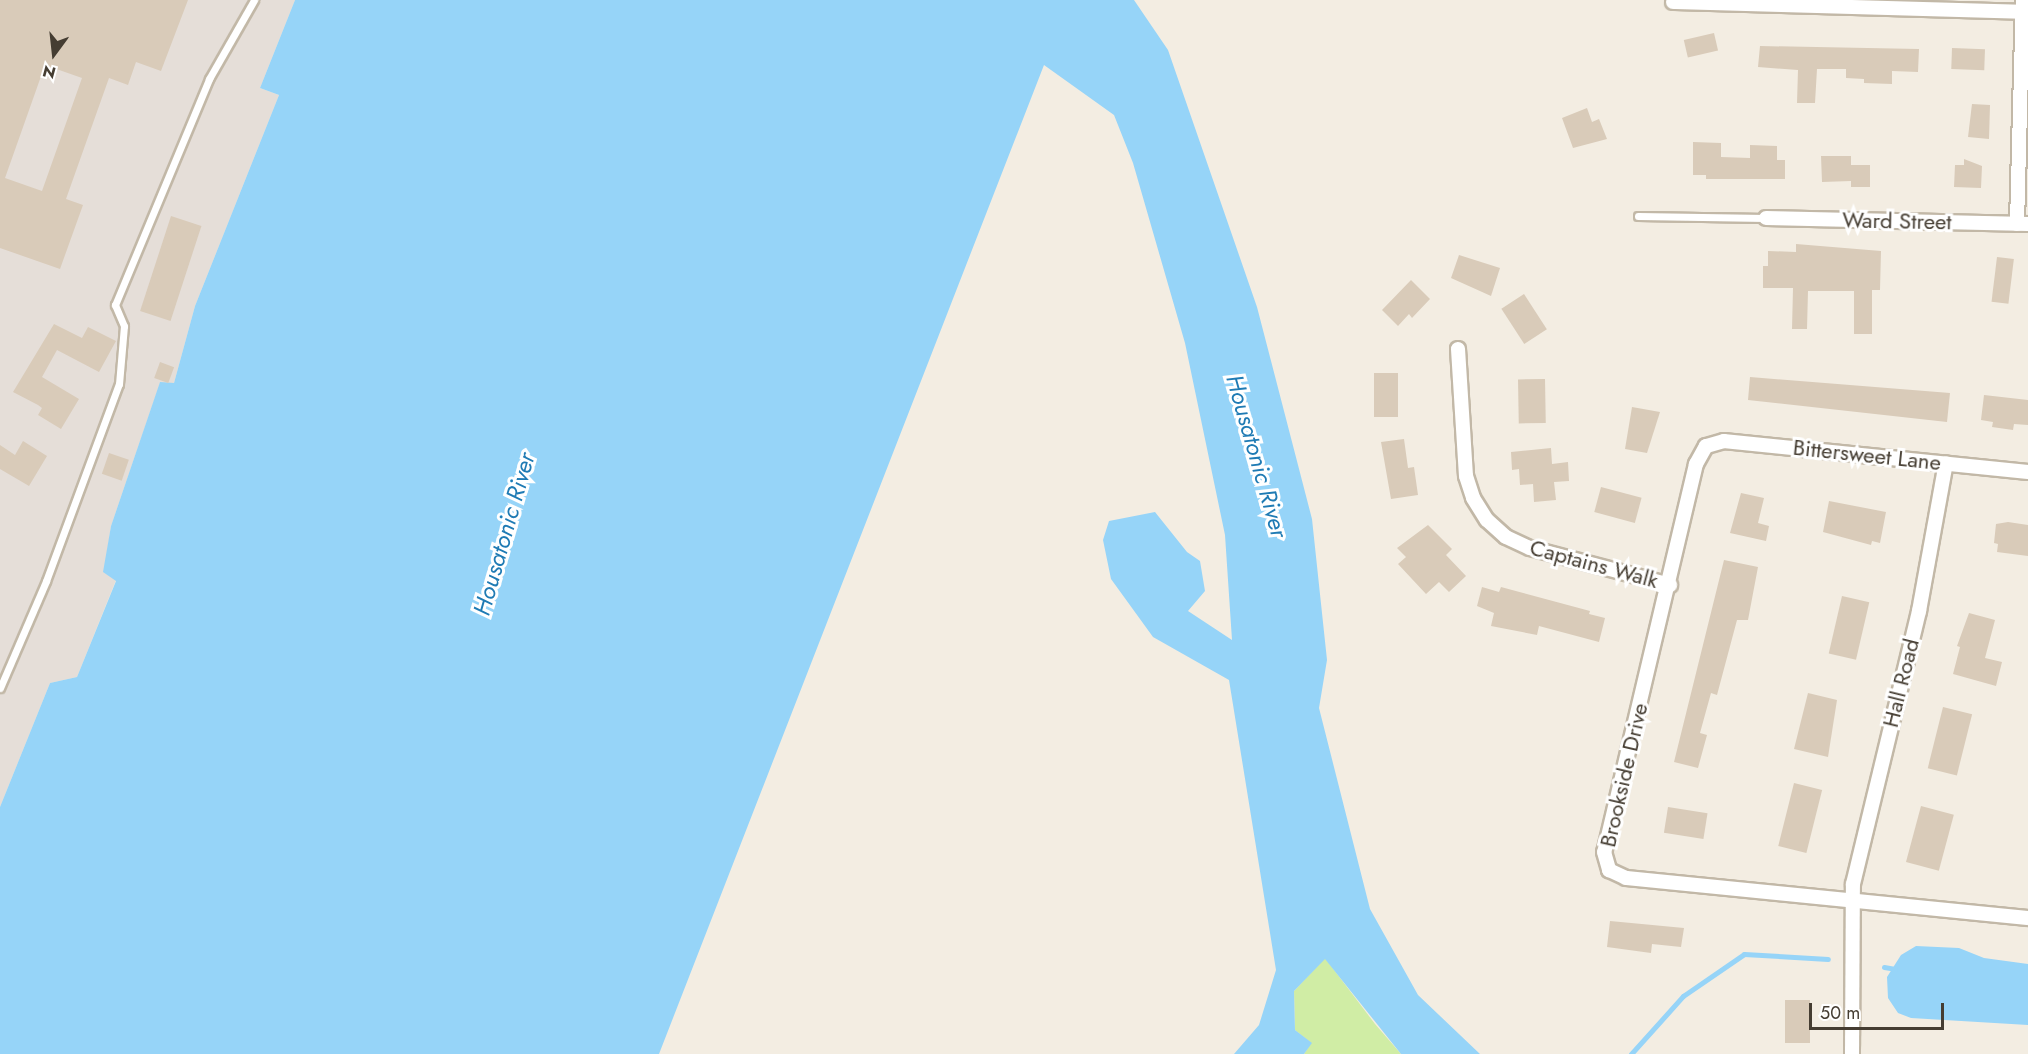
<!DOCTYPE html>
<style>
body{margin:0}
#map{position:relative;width:2028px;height:1054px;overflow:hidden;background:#f3ede2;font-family:Jost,sans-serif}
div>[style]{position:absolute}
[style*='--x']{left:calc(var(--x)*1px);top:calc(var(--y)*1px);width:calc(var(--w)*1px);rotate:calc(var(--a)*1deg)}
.industrial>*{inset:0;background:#e5ded8}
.green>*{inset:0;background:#d0eda5}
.water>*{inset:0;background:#96d4f8}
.stream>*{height:5px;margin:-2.5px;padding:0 2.5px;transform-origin:2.5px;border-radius:2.5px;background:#96d4f8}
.building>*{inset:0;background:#d9cbb9;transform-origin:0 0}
.roads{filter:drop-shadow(2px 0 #c2b8a7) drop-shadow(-2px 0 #c2b8a7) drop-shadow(0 2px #c2b8a7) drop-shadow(0 -2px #c2b8a7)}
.lane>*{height:7px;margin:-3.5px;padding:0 3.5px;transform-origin:3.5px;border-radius:3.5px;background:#fff}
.street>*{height:14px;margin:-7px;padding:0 7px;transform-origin:7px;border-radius:7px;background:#fff}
span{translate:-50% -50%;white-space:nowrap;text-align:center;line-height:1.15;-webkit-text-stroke:6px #fff;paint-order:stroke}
.street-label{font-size:22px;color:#453d32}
.water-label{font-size:24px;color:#1f7bb4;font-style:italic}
.north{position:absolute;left:24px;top:24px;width:60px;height:60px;-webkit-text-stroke:4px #fff;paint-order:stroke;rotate:195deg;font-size:16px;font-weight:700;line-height:24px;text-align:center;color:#453d32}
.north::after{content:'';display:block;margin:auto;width:21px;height:27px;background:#453d32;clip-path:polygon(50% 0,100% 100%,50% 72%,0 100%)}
.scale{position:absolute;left:1809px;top:1003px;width:135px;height:27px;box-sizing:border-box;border:3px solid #453d32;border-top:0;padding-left:8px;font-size:18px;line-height:21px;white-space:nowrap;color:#453d32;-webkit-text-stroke:4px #fff;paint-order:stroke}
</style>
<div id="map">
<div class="industrial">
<div style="clip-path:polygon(0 0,295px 0,260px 88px,279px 95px,195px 306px,174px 383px,160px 383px,111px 526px,104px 572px,116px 580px,77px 677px,50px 683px,0 807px)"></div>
</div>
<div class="green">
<div style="clip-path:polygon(1325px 958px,1375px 1024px,1401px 1054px,1304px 1054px,1311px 1043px,1295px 1030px,1294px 991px)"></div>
</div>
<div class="water">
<div style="clip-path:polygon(295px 0,1134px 0,1168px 50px,1257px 307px,1312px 519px,1327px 660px,1319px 708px,1370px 909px,1418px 995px,1480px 1054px,1401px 1054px,1325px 959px,1294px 991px,1295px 1030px,1312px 1043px,1304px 1054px,1234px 1054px,1259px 1025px,1276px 970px,1229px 680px,1153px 637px,1111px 579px,1103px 540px,1109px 521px,1155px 512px,1187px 552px,1200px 561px,1205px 591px,1188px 611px,1232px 640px,1225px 535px,1185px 343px,1133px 163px,1114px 115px,1044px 65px,659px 1054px,0 1054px,0 807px,50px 683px,77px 677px,116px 581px,103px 572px,111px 526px,160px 382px,174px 383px,195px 306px,279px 95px,260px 88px)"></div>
<div style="clip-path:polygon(1916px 946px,1959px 948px,1984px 958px,2028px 964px,2028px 1025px,1911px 1018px,1898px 1013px,1888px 998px,1887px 977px,1901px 955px)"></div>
</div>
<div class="stream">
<div style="--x:1884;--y:967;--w:11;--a:10"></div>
<div style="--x:1631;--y:1054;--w:78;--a:-48.1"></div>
<div style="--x:1683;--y:996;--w:74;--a:-34.5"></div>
<div style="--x:1744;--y:954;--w:84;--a:3.4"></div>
</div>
<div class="building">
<div style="clip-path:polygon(evenodd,0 0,188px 0,161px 71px,136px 62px,128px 85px,109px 78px,66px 199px,83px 205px,60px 269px,0 248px,0 0,45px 65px,82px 78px,42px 191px,5px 178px,45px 65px)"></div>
<div style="left:1714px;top:33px;width:18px;height:31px;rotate:77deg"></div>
<div style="clip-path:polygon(1760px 46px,1919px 49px,1918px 72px,1892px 71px,1892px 84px,1864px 83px,1864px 79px,1846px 78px,1846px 69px,1817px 69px,1815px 103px,1797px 103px,1798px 70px,1758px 67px)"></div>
<div style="left:1952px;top:48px;width:33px;height:21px;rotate:2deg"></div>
<div style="clip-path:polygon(1972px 104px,1990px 105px,1989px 139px,1968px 137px)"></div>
<div style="clip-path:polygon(1587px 108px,1592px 122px,1599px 119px,1607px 139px,1573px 148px,1562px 118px)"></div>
<div style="clip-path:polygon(1693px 142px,1721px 143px,1721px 157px,1750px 158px,1750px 145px,1777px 146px,1777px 160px,1785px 160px,1785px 179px,1706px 179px,1706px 175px,1693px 175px)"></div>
<div style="clip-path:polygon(1821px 156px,1851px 156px,1851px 165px,1870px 165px,1870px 187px,1851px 187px,1851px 181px,1822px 182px)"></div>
<div style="clip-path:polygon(1964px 159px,1982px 166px,1981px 188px,1954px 187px,1955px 165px,1964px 165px)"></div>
<div style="left:171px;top:216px;width:32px;height:100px;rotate:18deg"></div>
<div style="clip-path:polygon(1796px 244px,1881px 251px,1880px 290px,1872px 290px,1872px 334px,1854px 334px,1854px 291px,1808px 291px,1807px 329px,1792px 329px,1793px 288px,1763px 288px,1763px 266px,1768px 266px,1768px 251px,1796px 252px)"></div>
<div style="clip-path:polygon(1459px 255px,1500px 268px,1491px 296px,1451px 278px)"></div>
<div style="left:1997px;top:257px;width:17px;height:45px;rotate:7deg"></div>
<div style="clip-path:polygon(1411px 280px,1430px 299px,1412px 318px,1409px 314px,1398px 326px,1382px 310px)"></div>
<div style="left:1524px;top:294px;width:42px;height:27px;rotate:57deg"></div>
<div style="clip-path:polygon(54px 324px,82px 338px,88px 327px,116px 341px,99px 372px,57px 350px,42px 377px,79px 399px,61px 429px,38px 415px,42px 408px,38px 405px,13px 392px)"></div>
<div style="left:160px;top:362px;width:15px;height:17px;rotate:20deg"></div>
<div style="left:1374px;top:373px;width:24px;height:44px"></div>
<div style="clip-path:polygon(1750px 377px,1950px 393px,1947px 422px,1748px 400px)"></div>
<div style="left:1545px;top:379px;width:44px;height:27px;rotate:89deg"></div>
<div style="clip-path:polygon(1984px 395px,2028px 400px,2028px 425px,2014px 424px,2013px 430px,1992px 427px,1993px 422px,1981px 420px)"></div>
<div style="clip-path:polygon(1632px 407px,1660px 412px,1647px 453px,1625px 449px)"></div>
<div style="clip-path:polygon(1404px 439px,1408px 468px,1414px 467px,1418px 495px,1391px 499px,1381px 442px)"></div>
<div style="clip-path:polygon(23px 441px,47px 456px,29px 486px,0 469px,0 445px,15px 455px)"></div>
<div style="clip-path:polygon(1551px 448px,1552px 464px,1568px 462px,1569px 481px,1554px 482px,1556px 500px,1534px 502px,1533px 484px,1520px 485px,1519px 469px,1512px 470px,1511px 452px)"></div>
<div style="left:109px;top:453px;width:21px;height:22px;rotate:19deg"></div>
<div style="left:1601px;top:487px;width:42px;height:26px;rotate:15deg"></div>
<div style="clip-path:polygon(1741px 493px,1764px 498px,1758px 523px,1769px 526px,1766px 541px,1730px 533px)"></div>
<div style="clip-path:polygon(1829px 501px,1886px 512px,1880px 543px,1872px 541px,1871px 545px,1823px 532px)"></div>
<div style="clip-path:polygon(2008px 522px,2028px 525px,2028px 556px,1997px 552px,1998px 544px,1994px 543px,1996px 524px)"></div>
<div style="clip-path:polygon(1428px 525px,1452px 549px,1446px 555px,1466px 576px,1449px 592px,1439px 582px,1426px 594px,1398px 564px,1406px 557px,1397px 548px)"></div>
<div style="clip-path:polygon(1724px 560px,1758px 567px,1748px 620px,1737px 620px,1717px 695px,1711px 693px,1700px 733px,1707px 735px,1698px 768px,1674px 762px)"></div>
<div style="clip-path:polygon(1482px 587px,1499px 592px,1501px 587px,1590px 611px,1589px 614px,1605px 618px,1599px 642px,1539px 626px,1537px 635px,1491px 626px,1494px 613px,1477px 606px)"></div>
<div style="left:1842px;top:596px;width:28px;height:59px;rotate:13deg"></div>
<div style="clip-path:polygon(1969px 613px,1995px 620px,1985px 658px,2002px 662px,1996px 686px,1953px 674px,1960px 647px,1957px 646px)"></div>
<div style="clip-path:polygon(1808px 693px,1837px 700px,1828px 757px,1794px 749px)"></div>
<div style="left:1943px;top:707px;width:30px;height:63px;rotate:14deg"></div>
<div style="left:1794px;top:783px;width:29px;height:65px;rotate:14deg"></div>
<div style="left:1921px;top:806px;width:34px;height:58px;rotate:15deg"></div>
<div style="left:1668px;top:807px;width:40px;height:26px;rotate:9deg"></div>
<div style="clip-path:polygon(1610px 921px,1684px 928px,1681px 947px,1652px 944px,1651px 953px,1607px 947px)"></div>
<div style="left:1785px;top:1000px;width:25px;height:43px"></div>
</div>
<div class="roads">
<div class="lane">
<div style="--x:1638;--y:216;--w:128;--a:0.9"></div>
<div style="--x:0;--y:688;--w:116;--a:-66.7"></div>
<div style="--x:46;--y:581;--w:210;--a:-69.7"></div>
<div style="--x:119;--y:384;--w:58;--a:-85.1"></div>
<div style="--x:124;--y:326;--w:23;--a:-113"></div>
<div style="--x:115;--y:305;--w:245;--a:-67.4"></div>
<div style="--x:209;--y:79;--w:91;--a:-60.3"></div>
</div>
<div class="street">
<div style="--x:1673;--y:2;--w:350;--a:1.6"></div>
<div style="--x:1766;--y:218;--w:262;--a:1.3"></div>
<div style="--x:2017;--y:224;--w:224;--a:-88.5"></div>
<div style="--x:1458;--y:349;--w:127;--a:86.4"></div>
<div style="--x:1466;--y:476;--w:23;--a:72"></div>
<div style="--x:1473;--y:498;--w:26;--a:58"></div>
<div style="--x:1487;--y:520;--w:25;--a:42"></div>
<div style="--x:1506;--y:537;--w:26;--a:25"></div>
<div style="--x:1530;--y:548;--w:145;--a:14.8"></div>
<div style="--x:2028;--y:472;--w:306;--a:-174.2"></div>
<div style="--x:1724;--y:441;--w:19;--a:164"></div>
<div style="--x:1706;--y:446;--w:21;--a:119"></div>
<div style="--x:1696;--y:464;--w:399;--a:103.3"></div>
<div style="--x:1604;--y:852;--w:19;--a:74"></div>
<div style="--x:1609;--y:870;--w:19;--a:25"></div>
<div style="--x:1626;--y:878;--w:404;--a:5.7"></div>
<div style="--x:1852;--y:1054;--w:170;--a:-89.7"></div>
<div style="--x:1853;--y:884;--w:281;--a:-76.4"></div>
<div style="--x:1919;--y:611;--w:150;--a:-79.7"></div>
</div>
</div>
<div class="street-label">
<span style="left:1897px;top:221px;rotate:1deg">Ward Street</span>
<span style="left:1867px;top:455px;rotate:6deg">Bittersweet Lane</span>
<span style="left:1594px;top:564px;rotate:15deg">Captains Walk</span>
<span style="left:1901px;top:683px;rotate:-76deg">Hall Road</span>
<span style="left:1624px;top:775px;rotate:-77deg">Brookside Drive</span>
</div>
<div class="water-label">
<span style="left:1257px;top:456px;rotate:74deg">Housatonic River</span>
<span style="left:504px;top:534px;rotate:-74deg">Housatonic River</span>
</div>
<div class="north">N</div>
<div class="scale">50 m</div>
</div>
